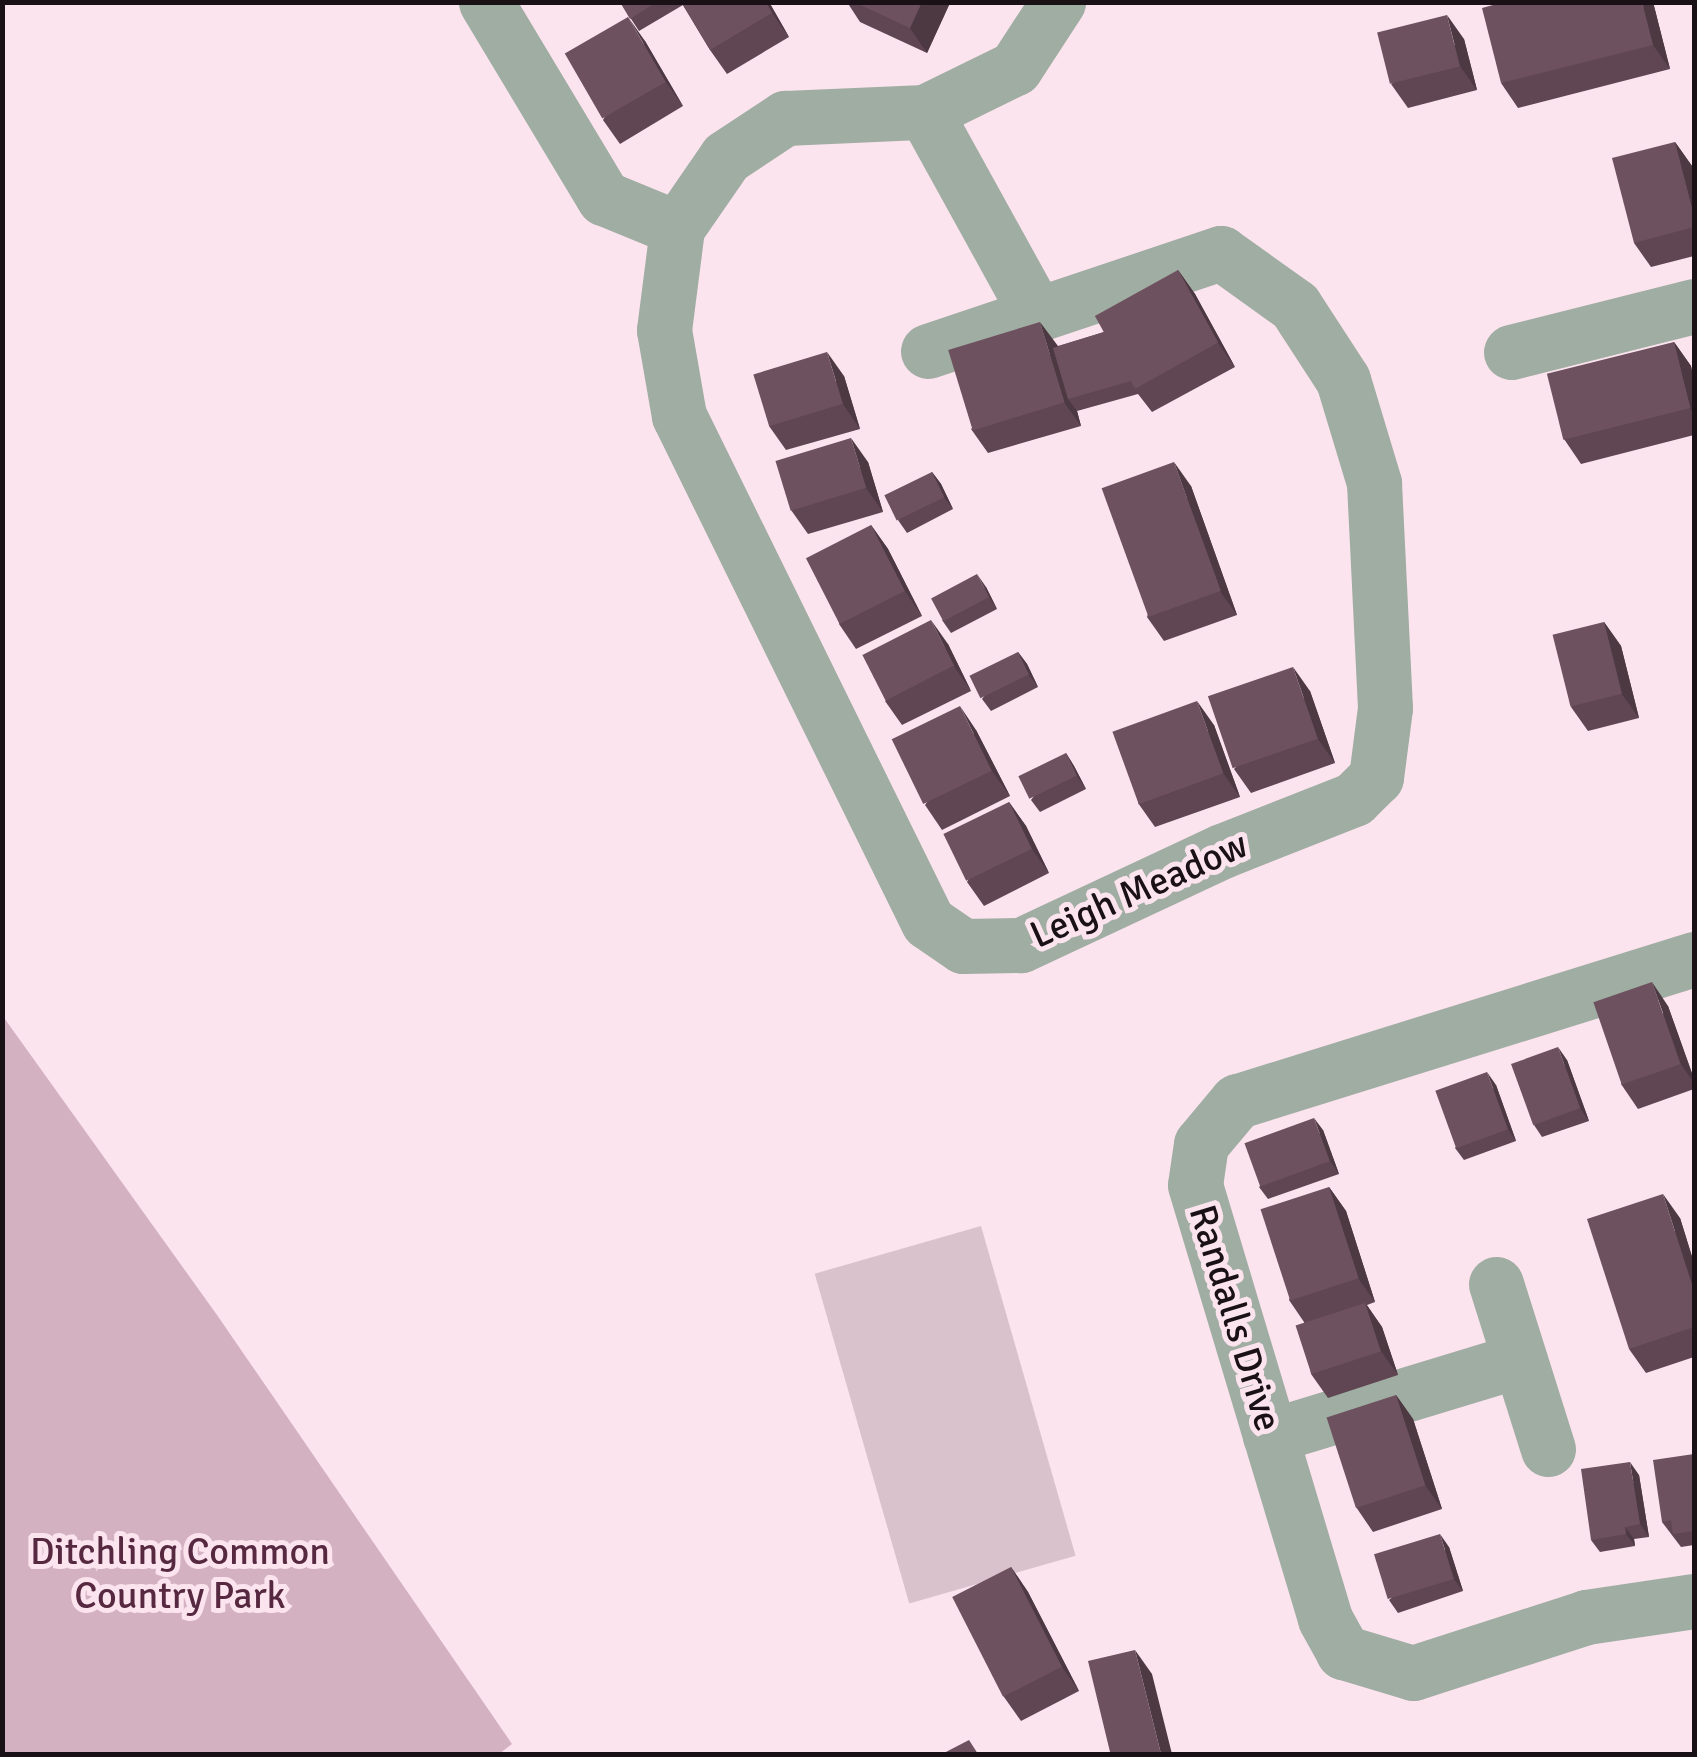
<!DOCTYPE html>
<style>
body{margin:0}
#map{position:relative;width:1697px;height:1757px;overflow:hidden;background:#fce4ef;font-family:Signika,sans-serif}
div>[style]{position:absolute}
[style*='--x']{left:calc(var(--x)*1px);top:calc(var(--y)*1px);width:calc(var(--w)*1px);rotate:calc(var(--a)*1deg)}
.green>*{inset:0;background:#d9c2cc;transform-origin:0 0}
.forest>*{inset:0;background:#d3b1c0}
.minor>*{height:55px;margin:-27.5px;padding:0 27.5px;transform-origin:27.5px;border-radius:27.5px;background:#a0ada3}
.wall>*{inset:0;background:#5f4652}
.shaded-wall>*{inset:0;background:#4d3942}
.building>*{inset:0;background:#6e515f;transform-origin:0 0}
span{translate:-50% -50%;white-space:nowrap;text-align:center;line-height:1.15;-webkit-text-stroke:10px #fce4ef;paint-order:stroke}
.street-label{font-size:38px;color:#191115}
.park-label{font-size:38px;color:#572941}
.frame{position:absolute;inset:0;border:5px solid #191115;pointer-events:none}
</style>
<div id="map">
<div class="green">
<div style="left:981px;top:1226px;width:343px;height:173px;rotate:74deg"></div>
</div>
<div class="forest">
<div style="clip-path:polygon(2px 1015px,217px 1315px,512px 1744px,499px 1754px,3px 1754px)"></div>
</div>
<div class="minor">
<div style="--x:486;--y:2;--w:229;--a:59"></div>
<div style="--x:604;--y:198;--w:79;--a:22.3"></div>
<div style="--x:925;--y:112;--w:232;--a:61.1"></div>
<div style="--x:928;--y:351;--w:309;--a:-18.5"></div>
<div style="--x:1221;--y:253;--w:91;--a:35.6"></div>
<div style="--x:1295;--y:306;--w:88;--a:57"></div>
<div style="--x:1343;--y:380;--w:108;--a:73.2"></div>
<div style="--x:1374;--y:483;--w:225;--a:87.2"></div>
<div style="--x:1385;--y:708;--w:70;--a:97.4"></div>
<div style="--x:1376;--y:777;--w:31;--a:135"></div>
<div style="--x:1354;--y:799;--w:142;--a:158.5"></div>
<div style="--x:1222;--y:851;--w:222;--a:154.9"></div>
<div style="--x:1021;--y:945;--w:58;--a:179"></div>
<div style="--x:963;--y:946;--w:42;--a:-145.6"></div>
<div style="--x:928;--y:922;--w:564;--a:-116.2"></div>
<div style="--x:679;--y:416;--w:87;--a:-99.9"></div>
<div style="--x:664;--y:330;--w:103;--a:-82.7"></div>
<div style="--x:677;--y:228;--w:86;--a:-55.4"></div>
<div style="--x:726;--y:157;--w:71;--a:-33.5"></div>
<div style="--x:785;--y:118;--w:140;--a:-2.5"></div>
<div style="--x:925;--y:112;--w:100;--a:-26.1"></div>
<div style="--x:1015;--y:68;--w:79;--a:-56.9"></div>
<div style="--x:1511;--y:352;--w:189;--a:-14.1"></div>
<div style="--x:1694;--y:959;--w:479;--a:162.7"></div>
<div style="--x:1237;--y:1101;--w:56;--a:129.9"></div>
<div style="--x:1201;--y:1144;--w:41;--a:98.3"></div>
<div style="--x:1195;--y:1185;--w:453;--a:73.3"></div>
<div style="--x:1325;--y:1619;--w:38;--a:61"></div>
<div style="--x:1343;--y:1652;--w:73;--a:16.7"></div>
<div style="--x:1413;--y:1673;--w:182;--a:-17.9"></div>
<div style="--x:1586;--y:1617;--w:109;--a:-8.4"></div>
<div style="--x:1496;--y:1284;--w:173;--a:72.5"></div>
<div style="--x:1270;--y:1436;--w:261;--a:-16.9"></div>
</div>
<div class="wall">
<div style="clip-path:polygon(620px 2px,769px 2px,789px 37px,727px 74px,710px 50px,683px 5px,639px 31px)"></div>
<div style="clip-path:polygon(847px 2px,948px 2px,949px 5px,927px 53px,860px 22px)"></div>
<div style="clip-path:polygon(1653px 2px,1670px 69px,1518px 108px,1501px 83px)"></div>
<div style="clip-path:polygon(1464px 39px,1477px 90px,1408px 108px,1391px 84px)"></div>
<div style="clip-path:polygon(645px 41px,683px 106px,620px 144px,603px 120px)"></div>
<div style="clip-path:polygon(1675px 142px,1692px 166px,1694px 174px,1694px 256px,1651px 267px,1634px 243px)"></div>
<div style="clip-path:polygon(1178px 270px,1195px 294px,1235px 367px,1152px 412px,1138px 394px,1077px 411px,1081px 426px,988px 453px,971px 429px,1058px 346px,1104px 332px)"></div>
<div style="clip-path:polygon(1674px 342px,1691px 366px,1694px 381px,1694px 435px,1581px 464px,1564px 439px)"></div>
<div style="clip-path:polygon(844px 376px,860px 429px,786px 450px,769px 426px)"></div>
<div style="clip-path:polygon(868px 462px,883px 512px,808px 534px,791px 510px)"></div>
<div style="clip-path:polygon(932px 472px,941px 484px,953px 509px,907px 533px,898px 520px)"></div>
<div style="clip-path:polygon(1191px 486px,1237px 615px,1164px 641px,1147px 617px)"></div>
<div style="clip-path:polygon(871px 525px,888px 549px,922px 616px,856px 649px,839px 624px)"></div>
<div style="clip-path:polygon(986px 587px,997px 609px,951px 633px,942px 620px)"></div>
<div style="clip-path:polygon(1604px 622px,1621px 646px,1639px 718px,1588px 731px,1571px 707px)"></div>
<div style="clip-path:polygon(948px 644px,971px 691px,902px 725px,885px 701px)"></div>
<div style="clip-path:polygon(1018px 652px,1027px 664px,1038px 687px,991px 711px,982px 699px)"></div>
<div style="clip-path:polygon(1310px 691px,1335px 763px,1251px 793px,1234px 769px)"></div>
<div style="clip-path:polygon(1214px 725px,1240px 797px,1155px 827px,1138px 803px)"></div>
<div style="clip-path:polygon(976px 730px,1010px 796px,942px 830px,925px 805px)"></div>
<div style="clip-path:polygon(1066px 753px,1074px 766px,1086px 789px,1040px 812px,1031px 800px)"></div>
<div style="clip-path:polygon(1009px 802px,1026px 826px,1049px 873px,984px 906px,967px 882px)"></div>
<div style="clip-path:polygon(1668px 1006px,1694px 1079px,1694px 1089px,1638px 1109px,1621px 1084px)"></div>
<div style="clip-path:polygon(1567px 1060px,1589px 1121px,1542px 1137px,1534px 1125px)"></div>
<div style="clip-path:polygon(1496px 1085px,1516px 1141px,1464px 1160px,1455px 1148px)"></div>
<div style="clip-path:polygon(1323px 1130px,1339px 1174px,1268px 1199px,1259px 1187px)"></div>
<div style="clip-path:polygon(1329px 1187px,1346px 1211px,1375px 1302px,1367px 1305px,1382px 1327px,1398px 1375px,1328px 1398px,1311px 1374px,1304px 1322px,1289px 1300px)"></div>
<div style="clip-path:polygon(1680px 1218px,1694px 1263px,1694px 1357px,1646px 1373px,1629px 1349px)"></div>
<div style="clip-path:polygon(1396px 1395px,1413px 1419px,1442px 1509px,1373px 1532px,1356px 1507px)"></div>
<div style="clip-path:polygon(1694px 1454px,1694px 1545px,1681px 1547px,1662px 1522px)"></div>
<div style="clip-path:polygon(1639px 1475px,1649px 1537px,1634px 1539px,1635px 1546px,1600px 1552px,1591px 1540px)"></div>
<div style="clip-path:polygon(1449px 1547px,1463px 1591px,1398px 1613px,1389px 1600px)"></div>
<div style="clip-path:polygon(1011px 1567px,1028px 1592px,1079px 1691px,1021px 1721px,1004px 1697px)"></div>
</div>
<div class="shaded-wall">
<div style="clip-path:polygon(766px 2px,769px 2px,789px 37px,772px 13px)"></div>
<div style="clip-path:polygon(922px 2px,948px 2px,949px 5px,927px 53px,910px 28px)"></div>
<div style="clip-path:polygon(1642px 2px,1653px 2px,1670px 69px,1653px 45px)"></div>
<div style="clip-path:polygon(1447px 15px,1464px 39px,1477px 90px,1460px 66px)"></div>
<div style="clip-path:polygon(628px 17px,645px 41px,683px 106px,666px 82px)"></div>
<div style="clip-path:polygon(1675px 142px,1692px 166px,1694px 174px,1694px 216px)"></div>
<div style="clip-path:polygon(1178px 270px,1195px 294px,1235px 367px,1218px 343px)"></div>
<div style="clip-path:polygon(1040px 322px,1058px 346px,1068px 399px,1077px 411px,1081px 426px,1064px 402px)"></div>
<div style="clip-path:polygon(1674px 342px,1691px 366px,1694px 381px,1694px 414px,1690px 408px)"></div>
<div style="clip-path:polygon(827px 352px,844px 376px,860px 429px,843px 404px)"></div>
<div style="clip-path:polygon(851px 438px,868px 462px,883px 512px,866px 488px)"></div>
<div style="clip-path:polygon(1174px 462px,1191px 486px,1237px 615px,1220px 591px)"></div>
<div style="clip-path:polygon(932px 472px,941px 484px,953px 509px,944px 497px)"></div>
<div style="clip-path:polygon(871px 525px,888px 549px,922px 616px,905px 591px)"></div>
<div style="clip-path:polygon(977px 574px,986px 587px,997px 609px,989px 597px)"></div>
<div style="clip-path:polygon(931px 620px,948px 644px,971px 691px,954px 666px)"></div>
<div style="clip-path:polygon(1604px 622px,1621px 646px,1639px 718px,1622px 694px)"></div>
<div style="clip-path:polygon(1018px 652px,1027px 664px,1038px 687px,1029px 675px)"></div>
<div style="clip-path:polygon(1293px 667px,1310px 691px,1335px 763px,1318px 739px)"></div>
<div style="clip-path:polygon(1197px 701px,1214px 725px,1240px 797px,1223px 773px)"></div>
<div style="clip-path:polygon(960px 706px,976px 730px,1010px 796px,992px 771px)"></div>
<div style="clip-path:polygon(1066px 753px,1074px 766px,1086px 789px,1077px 776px)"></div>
<div style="clip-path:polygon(1009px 802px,1026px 826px,1049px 873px,1032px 849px)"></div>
<div style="clip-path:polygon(1652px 982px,1668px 1006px,1694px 1079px,1694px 1083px,1681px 1064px)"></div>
<div style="clip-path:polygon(1558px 1047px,1567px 1060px,1589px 1121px,1580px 1108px)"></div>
<div style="clip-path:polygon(1487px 1072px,1496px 1085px,1516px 1141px,1508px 1129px)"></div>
<div style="clip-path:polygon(1314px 1118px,1323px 1130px,1339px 1174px,1330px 1161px)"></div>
<div style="clip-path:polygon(1329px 1187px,1346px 1211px,1375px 1302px,1358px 1278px)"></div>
<div style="clip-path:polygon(1663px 1194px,1680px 1218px,1694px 1263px,1694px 1291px)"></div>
<div style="clip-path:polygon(1365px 1303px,1382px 1327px,1398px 1375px,1381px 1351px)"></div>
<div style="clip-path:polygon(1396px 1395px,1413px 1419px,1442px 1509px,1425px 1485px)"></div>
<div style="clip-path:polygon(1630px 1462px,1639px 1475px,1649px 1537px,1640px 1524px)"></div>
<div style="clip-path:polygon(1625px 1527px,1634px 1539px,1635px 1546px,1626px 1534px)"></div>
<div style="clip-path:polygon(1440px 1534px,1449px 1547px,1463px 1591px,1454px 1579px)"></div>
<div style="clip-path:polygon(1011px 1567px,1028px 1592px,1079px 1691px,1062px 1667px)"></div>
<div style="clip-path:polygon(1135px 1650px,1152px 1674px,1172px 1754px,1161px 1754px)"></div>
</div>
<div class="building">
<div style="clip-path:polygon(620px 2px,657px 2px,630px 19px)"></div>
<div style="clip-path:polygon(681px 2px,766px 2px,772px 13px,710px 50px)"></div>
<div style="clip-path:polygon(854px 2px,922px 2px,910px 28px)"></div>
<div style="clip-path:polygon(1504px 2px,1642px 2px,1653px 45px,1501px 83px,1482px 8px)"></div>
<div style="left:1447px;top:15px;width:53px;height:72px;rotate:76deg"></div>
<div style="left:628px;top:17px;width:75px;height:73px;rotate:60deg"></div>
<div style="clip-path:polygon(1675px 142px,1694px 216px,1694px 227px,1634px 243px,1612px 158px)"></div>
<div style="left:1178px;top:270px;width:83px;height:95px;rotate:61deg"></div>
<div style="left:1040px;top:322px;width:84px;height:96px;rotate:73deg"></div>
<div style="clip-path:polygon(1104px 332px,1131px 381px,1068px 399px,1053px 348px)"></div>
<div style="left:1674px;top:342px;width:68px;height:131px;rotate:76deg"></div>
<div style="left:827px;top:352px;width:54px;height:77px;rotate:73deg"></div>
<div style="left:851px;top:438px;width:52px;height:79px;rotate:73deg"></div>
<div style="left:1174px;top:462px;width:137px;height:77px;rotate:70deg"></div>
<div style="left:932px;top:472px;width:28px;height:53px;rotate:64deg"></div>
<div style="left:871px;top:525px;width:74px;height:73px;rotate:63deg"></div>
<div style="left:977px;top:574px;width:26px;height:52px;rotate:62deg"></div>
<div style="left:931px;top:620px;width:51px;height:77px;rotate:63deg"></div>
<div style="left:1604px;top:622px;width:74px;height:53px;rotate:76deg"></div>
<div style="left:1018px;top:652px;width:25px;height:54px;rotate:64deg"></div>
<div style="left:1293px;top:667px;width:76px;height:90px;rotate:71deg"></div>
<div style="left:1197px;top:701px;width:77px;height:90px;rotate:70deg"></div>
<div style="left:960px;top:706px;width:72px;height:76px;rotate:64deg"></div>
<div style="left:1066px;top:753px;width:25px;height:53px;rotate:64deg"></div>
<div style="left:1009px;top:802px;width:52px;height:73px;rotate:64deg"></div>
<div style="left:1652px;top:982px;width:87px;height:62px;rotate:71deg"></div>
<div style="left:1558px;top:1047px;width:65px;height:50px;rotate:70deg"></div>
<div style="left:1487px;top:1072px;width:61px;height:55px;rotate:70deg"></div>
<div style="left:1314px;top:1118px;width:46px;height:74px;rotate:70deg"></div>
<div style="left:1329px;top:1187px;width:96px;height:72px;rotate:72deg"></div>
<div style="clip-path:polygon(1663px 1194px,1694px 1291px,1694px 1327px,1629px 1349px,1587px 1219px)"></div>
<div style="left:1365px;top:1303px;width:51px;height:73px;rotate:72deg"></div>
<div style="left:1396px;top:1395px;width:95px;height:73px;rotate:72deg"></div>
<div style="clip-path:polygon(1694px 1454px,1694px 1531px,1673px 1534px,1671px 1520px,1662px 1522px,1653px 1460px)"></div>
<div style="clip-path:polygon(1630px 1462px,1640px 1524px,1625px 1527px,1626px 1534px,1591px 1540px,1581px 1469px)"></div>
<div style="left:1440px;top:1534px;width:47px;height:69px;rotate:73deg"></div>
<div style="left:1011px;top:1567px;width:112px;height:66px;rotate:63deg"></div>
<div style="clip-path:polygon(1135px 1650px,1161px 1754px,1098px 1754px,1110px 1752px,1088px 1661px)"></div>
<div style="clip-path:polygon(969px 1740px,978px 1754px,942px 1754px)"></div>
</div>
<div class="street-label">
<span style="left:1139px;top:890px;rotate:-24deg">Leigh Meadow</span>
<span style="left:1235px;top:1318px;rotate:73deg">Randalls Drive</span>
</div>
<div class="park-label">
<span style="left:180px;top:1574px">Ditchling Common<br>Country Park</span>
</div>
<div class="frame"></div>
</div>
